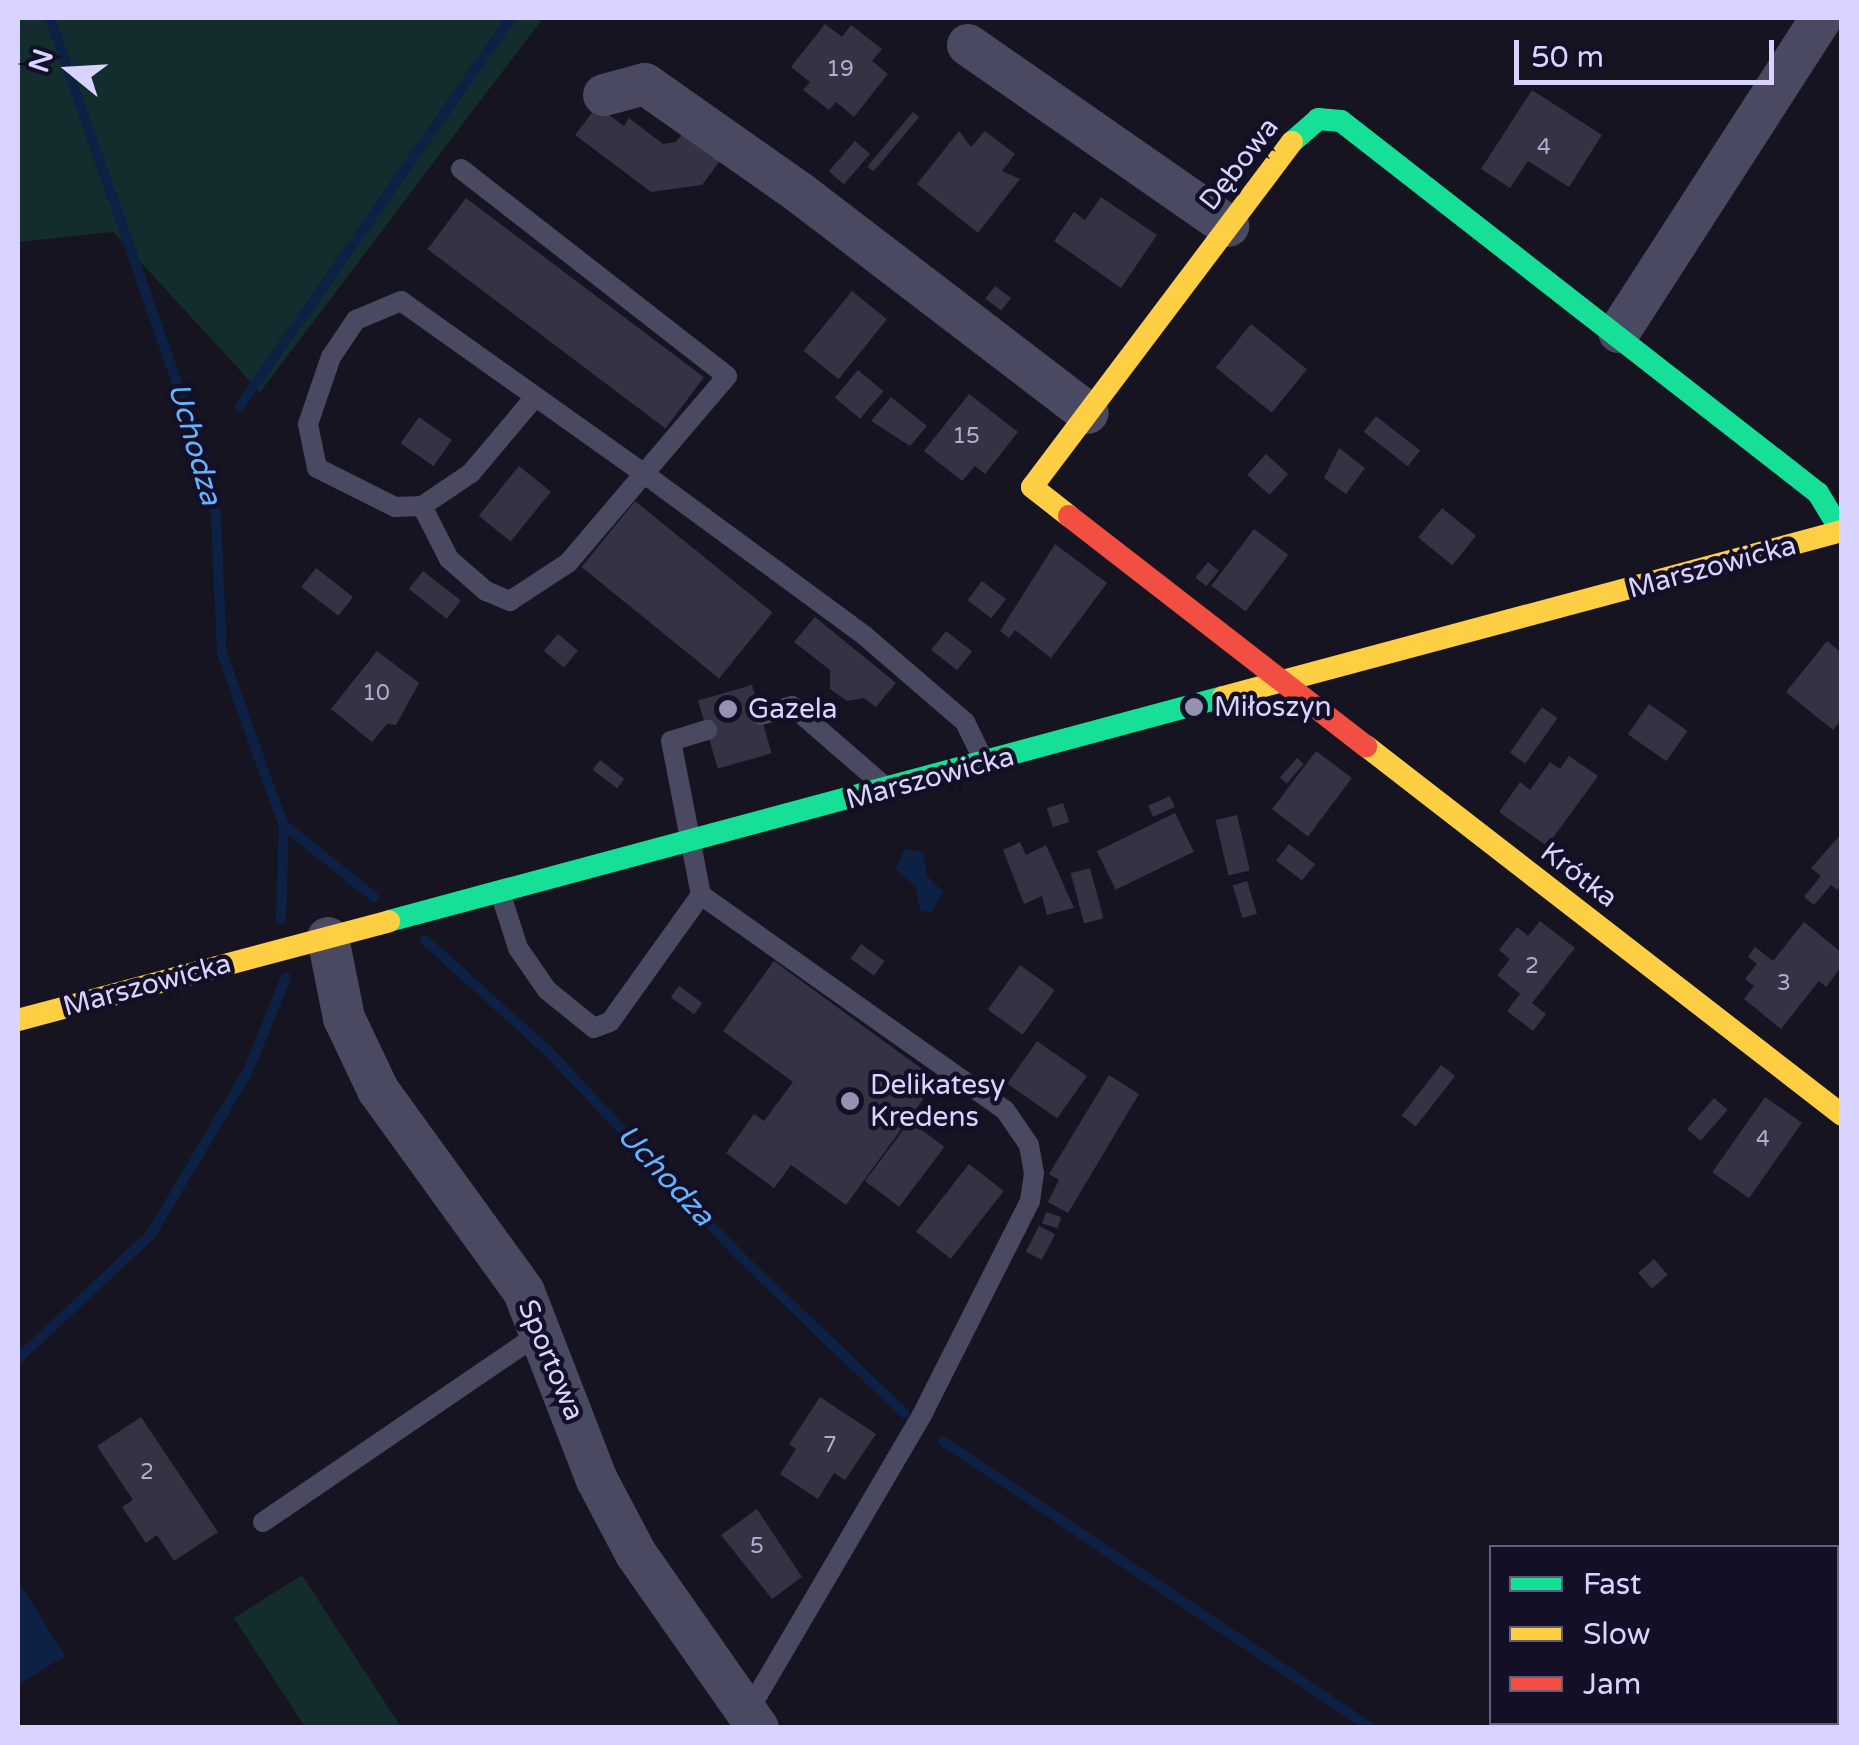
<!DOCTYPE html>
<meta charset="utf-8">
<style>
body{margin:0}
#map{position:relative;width:1859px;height:1745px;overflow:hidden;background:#161421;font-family:"Varela Round",sans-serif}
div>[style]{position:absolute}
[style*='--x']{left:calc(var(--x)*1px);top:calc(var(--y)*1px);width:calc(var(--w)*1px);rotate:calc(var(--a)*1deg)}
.green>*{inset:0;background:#132c2d}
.water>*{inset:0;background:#0d2144}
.stream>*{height:10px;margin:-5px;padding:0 5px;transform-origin:5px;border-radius:5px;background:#0d2144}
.building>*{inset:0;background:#343243;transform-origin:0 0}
.lane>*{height:20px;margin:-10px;padding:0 10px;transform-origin:10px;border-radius:10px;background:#4a4962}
.street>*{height:42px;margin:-21px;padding:0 21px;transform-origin:21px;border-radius:21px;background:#4a4962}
.fast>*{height:22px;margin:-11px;padding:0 11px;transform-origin:11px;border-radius:11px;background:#16e098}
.slow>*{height:22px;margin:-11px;padding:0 11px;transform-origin:11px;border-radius:11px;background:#ffcf43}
.jam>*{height:22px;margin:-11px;padding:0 11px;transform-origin:11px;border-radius:11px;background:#f24e42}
.dots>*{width:28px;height:28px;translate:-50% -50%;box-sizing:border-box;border:5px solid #130f26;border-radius:50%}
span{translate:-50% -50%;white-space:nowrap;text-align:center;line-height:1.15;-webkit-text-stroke:9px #130f26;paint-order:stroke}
.number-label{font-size:22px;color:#b0acd0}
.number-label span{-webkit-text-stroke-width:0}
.street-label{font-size:28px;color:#d9d4ff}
.poi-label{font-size:28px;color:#d9d4ff}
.left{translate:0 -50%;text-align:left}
.water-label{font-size:30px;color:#62b6ff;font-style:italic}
.frame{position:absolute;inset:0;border:20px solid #d9d4ff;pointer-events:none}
.legend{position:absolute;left:1489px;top:1545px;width:350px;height:180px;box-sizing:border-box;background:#130f26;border:2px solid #625e7d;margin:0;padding:12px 18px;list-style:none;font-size:30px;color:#d9d4ff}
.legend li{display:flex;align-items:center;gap:20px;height:50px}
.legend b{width:50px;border:2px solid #625e7d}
.north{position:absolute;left:20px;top:20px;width:100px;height:100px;-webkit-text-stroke:8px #130f26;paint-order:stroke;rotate:288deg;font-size:28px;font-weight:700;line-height:40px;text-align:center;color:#d9d4ff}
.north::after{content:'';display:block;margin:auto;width:35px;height:45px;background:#d9d4ff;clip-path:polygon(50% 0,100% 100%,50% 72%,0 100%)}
.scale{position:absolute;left:1514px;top:40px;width:260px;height:45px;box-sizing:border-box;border:5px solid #d9d4ff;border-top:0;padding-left:12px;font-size:30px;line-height:35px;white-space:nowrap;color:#d9d4ff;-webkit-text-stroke:8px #130f26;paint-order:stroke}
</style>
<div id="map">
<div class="green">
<div style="clip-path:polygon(18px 18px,543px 18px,260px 392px,113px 232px,18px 242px)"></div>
<div style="clip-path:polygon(302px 1575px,401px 1727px,305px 1727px,234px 1618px)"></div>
</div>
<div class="water">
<div style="clip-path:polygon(904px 849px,923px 852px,927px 876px,943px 892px,931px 913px,920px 910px,916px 887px,896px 869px)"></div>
<div style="clip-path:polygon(18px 1580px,65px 1656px,18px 1685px)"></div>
</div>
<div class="stream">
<div style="--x:50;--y:18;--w:468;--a:70.8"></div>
<div style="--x:204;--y:460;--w:58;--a:78.1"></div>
<div style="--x:216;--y:517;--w:136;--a:87.5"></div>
<div style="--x:222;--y:653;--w:150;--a:70.5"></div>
<div style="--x:272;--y:794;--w:33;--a:69"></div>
<div style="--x:284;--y:825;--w:115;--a:38.7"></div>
<div style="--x:240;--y:406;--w:473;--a:-55.1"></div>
<div style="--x:281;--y:919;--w:94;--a:-88.2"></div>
<div style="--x:425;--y:940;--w:166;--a:42.1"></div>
<div style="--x:548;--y:1051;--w:282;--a:46.9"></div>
<div style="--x:741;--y:1257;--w:226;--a:43.7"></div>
<div style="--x:18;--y:1359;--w:183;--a:-43.2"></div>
<div style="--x:151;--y:1234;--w:190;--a:-59.2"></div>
<div style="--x:248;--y:1071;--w:101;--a:-68"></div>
<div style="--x:943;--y:1441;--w:515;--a:33.84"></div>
</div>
<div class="building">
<div style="clip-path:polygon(825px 24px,842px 37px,851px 25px,882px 49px,872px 61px,888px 74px,854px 117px,836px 102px,829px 110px,803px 90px,810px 82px,791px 67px)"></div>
<div style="clip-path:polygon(1532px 90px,1602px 135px,1569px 187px,1528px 161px,1510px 188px,1481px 169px)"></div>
<div style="clip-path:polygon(597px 106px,624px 126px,629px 118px,663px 144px,676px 142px,685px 130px,722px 158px,702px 185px,651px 192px,575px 135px)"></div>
<div style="left:913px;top:112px;width:8px;height:71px;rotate:40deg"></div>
<div style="clip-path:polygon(959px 131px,971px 147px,985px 131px,1015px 154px,1002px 171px,1020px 179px,978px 233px,917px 184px)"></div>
<div style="left:855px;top:141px;width:20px;height:40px;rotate:41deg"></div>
<div style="clip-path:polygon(1101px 197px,1157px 235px,1121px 288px,1054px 241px,1074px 212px,1085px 220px)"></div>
<div style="left:466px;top:198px;width:298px;height:64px;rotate:37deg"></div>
<div style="left:995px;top:286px;width:20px;height:16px;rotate:37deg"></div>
<div style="left:852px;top:291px;width:45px;height:77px;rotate:39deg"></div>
<div style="left:1251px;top:324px;width:72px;height:56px;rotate:39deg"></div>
<div style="left:858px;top:370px;width:33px;height:36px;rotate:40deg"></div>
<div style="clip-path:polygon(969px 394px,1018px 432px,985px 474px,975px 466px,962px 481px,924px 451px)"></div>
<div style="clip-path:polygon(891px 397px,927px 426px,910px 446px,871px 421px)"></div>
<div style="left:1376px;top:416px;width:56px;height:20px;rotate:38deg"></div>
<div style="left:419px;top:417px;width:40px;height:32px;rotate:35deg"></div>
<div style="clip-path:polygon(1339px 448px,1365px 468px,1346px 494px,1324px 478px)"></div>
<div style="left:1266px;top:454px;width:30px;height:28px;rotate:42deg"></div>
<div style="left:519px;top:466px;width:41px;height:64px;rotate:39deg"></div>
<div style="left:635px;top:501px;width:177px;height:85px;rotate:39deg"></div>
<div style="left:1442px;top:508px;width:44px;height:38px;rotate:39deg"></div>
<div style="left:1254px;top:529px;width:43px;height:71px;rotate:37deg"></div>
<div style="clip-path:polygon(1055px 544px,1107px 583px,1051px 658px,1015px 630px,1009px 638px,1000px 631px)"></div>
<div style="left:1208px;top:562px;width:14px;height:20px;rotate:39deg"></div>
<div style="left:316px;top:568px;width:47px;height:24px;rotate:38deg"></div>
<div style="left:423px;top:571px;width:48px;height:23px;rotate:38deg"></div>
<div style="left:982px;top:581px;width:30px;height:24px;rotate:37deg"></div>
<div style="clip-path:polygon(815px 617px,896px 683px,876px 707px,864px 698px,847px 701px,830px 689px,830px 670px,794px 642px)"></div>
<div style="left:946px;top:631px;width:33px;height:24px;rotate:38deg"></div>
<div style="left:558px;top:634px;width:26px;height:22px;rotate:40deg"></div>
<div style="clip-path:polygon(1827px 641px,1842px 653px,1842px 719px,1833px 730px,1786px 692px)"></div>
<div style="clip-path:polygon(377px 651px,419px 683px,396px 725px,387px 724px,372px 742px,331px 709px)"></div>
<div style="left:752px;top:685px;width:71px;height:56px;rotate:74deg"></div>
<div style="left:1649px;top:704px;width:47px;height:37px;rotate:35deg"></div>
<div style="left:1542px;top:707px;width:19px;height:56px;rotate:35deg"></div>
<div style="left:1316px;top:751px;width:45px;height:73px;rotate:37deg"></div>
<div style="clip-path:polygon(1569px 756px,1598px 776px,1547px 846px,1499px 812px,1520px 782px,1530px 790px,1550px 762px,1560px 769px)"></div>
<div style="left:1297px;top:758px;width:9px;height:26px;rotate:41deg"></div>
<div style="left:600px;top:760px;width:31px;height:12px;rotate:38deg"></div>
<div style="left:1170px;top:796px;width:12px;height:24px;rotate:66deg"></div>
<div style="left:1063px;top:803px;width:20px;height:17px;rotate:72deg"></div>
<div style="left:1175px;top:813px;width:43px;height:87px;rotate:64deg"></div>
<div style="left:1237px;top:815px;width:57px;height:22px;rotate:77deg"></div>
<div style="clip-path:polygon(1842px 833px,1842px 884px,1837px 890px,1831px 885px,1814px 905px,1804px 897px,1821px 876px,1811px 868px)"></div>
<div style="clip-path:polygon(1020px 842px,1026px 855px,1046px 845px,1074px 908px,1047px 915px,1042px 896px,1024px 904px,1003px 850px)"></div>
<div style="left:1289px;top:844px;width:33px;height:21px;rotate:38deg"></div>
<div style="left:1090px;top:868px;width:52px;height:20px;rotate:75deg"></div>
<div style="left:1247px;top:881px;width:34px;height:15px;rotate:73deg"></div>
<div style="clip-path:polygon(1540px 921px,1575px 948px,1532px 1003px,1546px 1014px,1533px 1031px,1507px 1011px,1520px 994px,1497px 975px,1510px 959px,1499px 950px,1517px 927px,1528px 936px)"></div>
<div style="clip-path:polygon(1804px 922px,1842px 953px,1842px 966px,1826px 987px,1819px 981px,1781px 1029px,1744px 999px,1754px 986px,1745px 979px,1757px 964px,1748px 957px,1755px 947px,1773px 961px)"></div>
<div style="left:861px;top:944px;width:29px;height:18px;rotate:36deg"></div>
<div style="clip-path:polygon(774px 961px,937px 1080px,846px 1205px,791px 1165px,774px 1188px,726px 1153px,754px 1114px,764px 1121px,793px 1082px,723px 1031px)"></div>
<div style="left:1020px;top:965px;width:43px;height:55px;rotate:36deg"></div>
<div style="left:679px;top:986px;width:29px;height:14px;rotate:36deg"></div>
<div style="left:1037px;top:1041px;width:61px;height:52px;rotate:35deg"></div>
<div style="left:1441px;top:1065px;width:18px;height:64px;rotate:38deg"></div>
<div style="clip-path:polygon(1109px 1075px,1139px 1094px,1068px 1213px,1048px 1202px,1059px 1180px,1049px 1174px)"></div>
<div style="left:1765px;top:1097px;width:45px;height:92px;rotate:35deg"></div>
<div style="left:1714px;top:1098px;width:18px;height:41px;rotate:41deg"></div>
<div style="left:910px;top:1121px;width:43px;height:75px;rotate:37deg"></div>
<div style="left:969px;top:1164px;width:44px;height:86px;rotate:38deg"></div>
<div style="left:1046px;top:1212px;width:16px;height:12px;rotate:18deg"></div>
<div style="left:1039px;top:1226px;width:18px;height:29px;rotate:27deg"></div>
<div style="left:1654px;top:1259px;width:21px;height:21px;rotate:49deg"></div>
<div style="clip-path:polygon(820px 1397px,876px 1434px,845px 1480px,834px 1473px,818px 1499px,780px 1474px,796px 1449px,789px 1444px)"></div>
<div style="clip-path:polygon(141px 1417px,218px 1532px,174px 1561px,157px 1535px,146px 1543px,122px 1507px,133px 1500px,97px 1446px)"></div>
<div style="clip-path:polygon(757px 1509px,802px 1577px,772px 1599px,721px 1535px)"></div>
<div style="clip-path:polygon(1842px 1695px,1842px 1728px,1832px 1728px,1826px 1722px,1836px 1722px)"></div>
</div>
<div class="lane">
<div style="--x:535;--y:397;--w:99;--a:130.1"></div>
<div style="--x:471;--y:473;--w:59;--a:146"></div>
<div style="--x:422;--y:506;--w:27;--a:178"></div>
<div style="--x:395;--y:507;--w:87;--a:-153.4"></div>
<div style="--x:317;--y:468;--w:45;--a:-101.6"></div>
<div style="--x:308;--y:424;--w:71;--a:-71.1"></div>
<div style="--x:331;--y:357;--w:45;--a:-56"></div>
<div style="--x:356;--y:320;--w:49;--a:-22.9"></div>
<div style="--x:401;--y:301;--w:301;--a:35.4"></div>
<div style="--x:646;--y:475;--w:272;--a:36.3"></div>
<div style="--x:865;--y:636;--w:132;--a:40.7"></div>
<div style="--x:965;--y:722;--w:39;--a:64"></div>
<div style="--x:422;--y:506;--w:59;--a:63"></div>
<div style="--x:449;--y:559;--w:49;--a:40.9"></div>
<div style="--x:486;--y:591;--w:26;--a:23"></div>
<div style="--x:510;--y:601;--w:69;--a:-33.2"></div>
<div style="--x:568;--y:563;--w:245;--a:-49.6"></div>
<div style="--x:727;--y:376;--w:337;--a:-142.1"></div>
<div style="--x:761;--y:715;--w:32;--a:-16"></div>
<div style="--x:792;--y:706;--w:118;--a:40.9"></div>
<div style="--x:500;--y:892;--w:59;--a:72.2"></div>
<div style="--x:518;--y:948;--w:51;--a:55.4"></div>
<div style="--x:547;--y:990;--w:60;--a:39"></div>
<div style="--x:594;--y:1028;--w:17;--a:-21"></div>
<div style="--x:610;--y:1022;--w:156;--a:-54.4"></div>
<div style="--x:701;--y:895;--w:157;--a:-101"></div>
<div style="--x:671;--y:741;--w:38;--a:-17"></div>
<div style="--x:701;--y:895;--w:372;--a:35.3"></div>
<div style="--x:1005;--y:1110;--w:42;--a:55.6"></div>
<div style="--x:1029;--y:1145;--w:28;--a:80"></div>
<div style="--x:1034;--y:1173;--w:28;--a:98"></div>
<div style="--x:1030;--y:1201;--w:240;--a:116.8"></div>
<div style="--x:922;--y:1415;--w:346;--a:120.4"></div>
<div style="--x:263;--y:1522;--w:338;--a:-34.3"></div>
</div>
<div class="street">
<div style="--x:968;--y:45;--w:317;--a:34.8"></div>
<div style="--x:604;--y:95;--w:42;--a:-15"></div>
<div style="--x:645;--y:84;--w:189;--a:35.1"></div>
<div style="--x:800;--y:193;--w:362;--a:37.4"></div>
<div style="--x:1619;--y:332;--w:373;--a:-57.2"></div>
<div style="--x:328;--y:938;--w:82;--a:78.7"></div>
<div style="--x:344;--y:1018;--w:80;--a:64.7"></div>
<div style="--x:378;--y:1090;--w:249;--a:54.1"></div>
<div style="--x:524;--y:1292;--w:202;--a:68.8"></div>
<div style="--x:597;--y:1480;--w:84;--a:62.2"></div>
<div style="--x:636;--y:1554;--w:213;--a:55"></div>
</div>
<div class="fast">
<div style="--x:1292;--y:142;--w:35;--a:-41"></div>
<div style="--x:1318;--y:119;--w:23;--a:5"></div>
<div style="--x:1341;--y:121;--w:605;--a:37.95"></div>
<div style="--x:1818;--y:493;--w:44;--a:58.8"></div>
<div style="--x:389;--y:921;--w:864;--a:-15.03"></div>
</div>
<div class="slow">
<div style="--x:1069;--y:516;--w:47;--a:-141.9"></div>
<div style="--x:1032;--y:487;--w:432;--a:-53"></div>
<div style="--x:1223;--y:697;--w:641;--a:-15.01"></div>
<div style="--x:1366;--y:746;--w:602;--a:37.78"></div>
<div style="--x:18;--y:1020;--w:384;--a:-14.9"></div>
</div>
<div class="jam">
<div style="--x:1069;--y:516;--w:376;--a:37.8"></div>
</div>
<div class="dots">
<div style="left:1194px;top:707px;background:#9591b1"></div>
<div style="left:728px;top:709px;background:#9591b1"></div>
<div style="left:850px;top:1101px;background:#9591b1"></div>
</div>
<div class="number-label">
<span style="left:840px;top:70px">19</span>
<span style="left:1544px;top:148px">4</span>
<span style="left:966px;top:437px">15</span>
<span style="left:376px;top:694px">10</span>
<span style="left:1532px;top:967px">2</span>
<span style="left:1784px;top:984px">3</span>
<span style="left:1763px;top:1140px">4</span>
<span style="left:830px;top:1446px">7</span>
<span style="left:147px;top:1473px">2</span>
<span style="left:757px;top:1547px">5</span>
</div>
<div class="street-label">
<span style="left:1239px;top:164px;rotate:-52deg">Dębowa</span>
<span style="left:1712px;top:567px;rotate:-15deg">Marszowicka</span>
<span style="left:930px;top:778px;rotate:-15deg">Marszowicka</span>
<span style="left:1579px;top:875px;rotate:37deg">Krótka</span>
<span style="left:147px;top:985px;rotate:-15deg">Marszowicka</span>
<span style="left:551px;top:1360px;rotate:67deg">Sportowa</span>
</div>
<div class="poi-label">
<span class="left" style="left:1214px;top:707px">Miłoszyn</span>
<span class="left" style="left:748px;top:709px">Gazela</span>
<span class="left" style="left:870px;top:1101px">Delikatesy<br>Kredens</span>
</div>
<div class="water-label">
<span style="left:194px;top:444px;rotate:74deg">Uchodza</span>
<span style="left:665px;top:1176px;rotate:47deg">Uchodza</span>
</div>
<div class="frame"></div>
<ul class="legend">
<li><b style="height:12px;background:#16e098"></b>Fast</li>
<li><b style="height:12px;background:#ffcf43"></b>Slow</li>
<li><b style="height:12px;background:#f24e42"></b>Jam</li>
</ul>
<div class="north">N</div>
<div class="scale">50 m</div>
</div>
